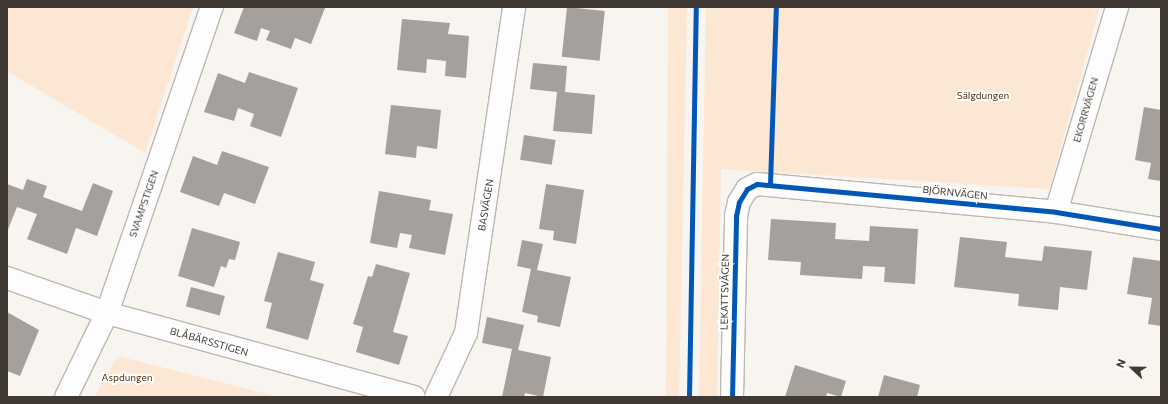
<!DOCTYPE html>
<meta charset="utf-8">
<style>
body{margin:0}
#map{position:relative;width:1168px;height:404px;overflow:hidden;background:#f8f4f0;font-family:Commissioner,sans-serif}
div>[style]{position:absolute}
[style*='--x']{left:calc(var(--x)*1px);top:calc(var(--y)*1px);width:calc(var(--w)*1px);rotate:calc(var(--a)*1deg)}
.green>*{inset:0;background:#fce6d4}
.building>*{inset:0;background:#a6a09c;transform-origin:0 0}
.roads{filter:drop-shadow(1px 0 #bcb7b2) drop-shadow(-1px 0 #bcb7b2) drop-shadow(0 1px #bcb7b2) drop-shadow(0 -1px #bcb7b2)}
.minor>*{height:22px;margin:-11px;padding:0 11px;transform-origin:11px;border-radius:11px;background:#fefdfd}
.cycleway>*{height:5px;margin:-2.5px;padding:0 2.5px;transform-origin:2.5px;border-radius:2.5px;background:#0057b8}
span{translate:-50% -50%;white-space:nowrap;text-align:center;line-height:1.15;-webkit-text-stroke:4px #fff;paint-order:stroke}
.park-label{font-size:10px;color:#55300c}
.street-label{font-size:10px;color:#413933}
.frame{position:absolute;inset:0;border:8px solid #413933;pointer-events:none}
.north{position:absolute;left:1112px;top:348px;width:40px;height:40px;-webkit-text-stroke:3px #fff;paint-order:stroke;rotate:292deg;font-size:11px;font-weight:700;line-height:16px;text-align:center;color:#413933}
.north::after{content:'';display:block;margin:auto;width:14px;height:18px;background:#413933;clip-path:polygon(50% 0,100% 100%,50% 72%,0 100%)}
</style>
<div id="map">
<div class="green">
<div style="clip-path:polygon(7px 7px,193px 7px,145px 153px,7px 71px)"></div>
<div style="clip-path:polygon(668px 7px,687px 7px,679px 397px,666px 397px)"></div>
<div style="clip-path:polygon(706px 7px,1100px 7px,1049px 189px,721px 169px,717px 397px,699px 397px)"></div>
<div style="clip-path:polygon(118px 356px,278px 397px,94px 397px)"></div>
</div>
<div class="building">
<div style="clip-path:polygon(244px 7px,323px 7px,325px 8px,311px 44px,295px 38px,291px 49px,266px 40px,270px 31px,261px 28px,257px 41px,234px 33px)"></div>
<div style="left:567px;top:7px;width:38px;height:50px;rotate:6deg"></div>
<div style="clip-path:polygon(402px 19px,450px 23px,448px 34px,469px 36px,466px 78px,445px 76px,446px 61px,427px 59px,426px 73px,397px 70px)"></div>
<div style="clip-path:polygon(533px 63px,567px 66px,565px 92px,595px 95px,592px 134px,553px 131px,557px 92px,530px 89px)"></div>
<div style="clip-path:polygon(249px 72px,298px 88px,281px 137px,250px 126px,254px 114px,238px 108px,234px 121px,204px 112px,218px 73px,245px 83px)"></div>
<div style="clip-path:polygon(391px 105px,441px 110px,437px 149px,417px 146px,416px 158px,385px 154px)"></div>
<div style="clip-path:polygon(1144px 107px,1161px 110px,1161px 181px,1148px 179px,1151px 163px,1135px 160px)"></div>
<div style="left:524px;top:135px;width:32px;height:25px;rotate:9deg"></div>
<div style="clip-path:polygon(222px 151px,269px 167px,255px 204px,224px 193px,219px 206px,180px 192px,193px 156px,217px 165px)"></div>
<div style="clip-path:polygon(27px 179px,47px 186px,43px 197px,82px 211px,93px 183px,113px 191px,97px 236px,76px 228px,67px 254px,27px 239px,37px 214px,17px 207px,7px 232px,7px 184px,23px 190px)"></div>
<div style="clip-path:polygon(546px 184px,584px 190px,576px 244px,553px 240px,554px 231px,539px 229px)"></div>
<div style="clip-path:polygon(379px 191px,431px 200px,429px 210px,453px 214px,445px 255px,409px 248px,412px 235px,400px 233px,397px 248px,370px 243px)"></div>
<div style="clip-path:polygon(771px 219px,836px 223px,835px 239px,869px 241px,870px 226px,918px 229px,915px 284px,884px 282px,885px 267px,863px 266px,862px 279px,800px 275px,801px 262px,768px 260px)"></div>
<div style="clip-path:polygon(192px 228px,240px 242px,235px 260px,229px 259px,226px 268px,221px 266px,214px 287px,178px 276px)"></div>
<div style="clip-path:polygon(960px 237px,1007px 242px,1005px 257px,1042px 261px,1044px 246px,1092px 251px,1087px 290px,1060px 287px,1058px 310px,1018px 306px,1019px 294px,954px 287px)"></div>
<div style="clip-path:polygon(522px 240px,543px 244px,537px 270px,571px 277px,560px 327px,537px 322px,538px 316px,522px 312px,531px 269px,517px 266px)"></div>
<div style="clip-path:polygon(278px 252px,315px 262px,310px 280px,324px 284px,308px 340px,266px 328px,272px 303px,264px 301px)"></div>
<div style="clip-path:polygon(1133px 257px,1161px 261px,1161px 326px,1148px 324px,1152px 298px,1127px 294px)"></div>
<div style="clip-path:polygon(376px 264px,410px 273px,393px 332px,408px 336px,399px 365px,356px 352px,363px 327px,353px 324px,368px 276px,372px 277px)"></div>
<div style="left:191px;top:287px;width:35px;height:20px;rotate:15deg"></div>
<div style="clip-path:polygon(7px 312px,39px 330px,20px 376px,7px 371px)"></div>
<div style="clip-path:polygon(487px 317px,524px 325px,518px 350px,551px 357px,543px 397px,525px 393px,524px 397px,502px 397px,512px 349px,482px 343px)"></div>
<div style="clip-path:polygon(795px 365px,846px 381px,841px 397px,827px 393px,826px 397px,785px 397px)"></div>
<div style="clip-path:polygon(884px 375px,920px 385px,917px 397px,878px 397px)"></div>
</div>
<div class="roads">
<div class="minor">
<div style="--x:1056;--y:212;--w:214;--a:-73.4"></div>
<div style="--x:7;--y:278;--w:106;--a:19.3"></div>
<div style="--x:107;--y:313;--w:318;--a:15.3"></div>
<div style="--x:66;--y:397;--w:93;--a:-64"></div>
<div style="--x:107;--y:313;--w:324;--a:-71.1"></div>
<div style="--x:436;--y:397;--w:71;--a:-64.9"></div>
<div style="--x:466;--y:333;--w:330;--a:-81.6"></div>
<div style="--x:732;--y:397;--w:181;--a:-88.7"></div>
<div style="--x:736;--y:216;--w:14;--a:-78"></div>
<div style="--x:739;--y:202;--w:15;--a:-58"></div>
<div style="--x:747;--y:189;--w:11;--a:-27"></div>
<div style="--x:757;--y:184;--w:300;--a:5.3"></div>
<div style="--x:1056;--y:212;--w:106;--a:9.2"></div>
</div>
</div>
<div class="cycleway">
<div style="--x:770;--y:184;--w:177;--a:-88.1"></div>
<div style="--x:689;--y:397;--w:390;--a:-89"></div>
<div style="--x:732;--y:397;--w:181;--a:-88.7"></div>
<div style="--x:736;--y:216;--w:14;--a:-78"></div>
<div style="--x:739;--y:202;--w:15;--a:-58"></div>
<div style="--x:747;--y:189;--w:11;--a:-27"></div>
<div style="--x:757;--y:184;--w:300;--a:5.3"></div>
<div style="--x:1056;--y:212;--w:106;--a:9.2"></div>
</div>
<div class="park-label">
<span style="left:983px;top:96px">Sälgdungen</span>
<span style="left:127px;top:378px">Aspdungen</span>
</div>
<div class="street-label">
<span style="left:1086px;top:110px;rotate:-74deg">EKORRVÄGEN</span>
<span style="left:955px;top:193px;rotate:6deg">BJÖRNVÄGEN</span>
<span style="left:144px;top:204px;rotate:-71deg">SVAMPSTIGEN</span>
<span style="left:486px;top:205px;rotate:-81deg">BASVÄGEN</span>
<span style="left:725px;top:292px;rotate:-89deg">LEKATTSVÄGEN</span>
<span style="left:209px;top:342px;rotate:16deg">BLÅBÄRSSTIGEN</span>
</div>
<div class="frame"></div>
<div class="north">N</div>
</div>
